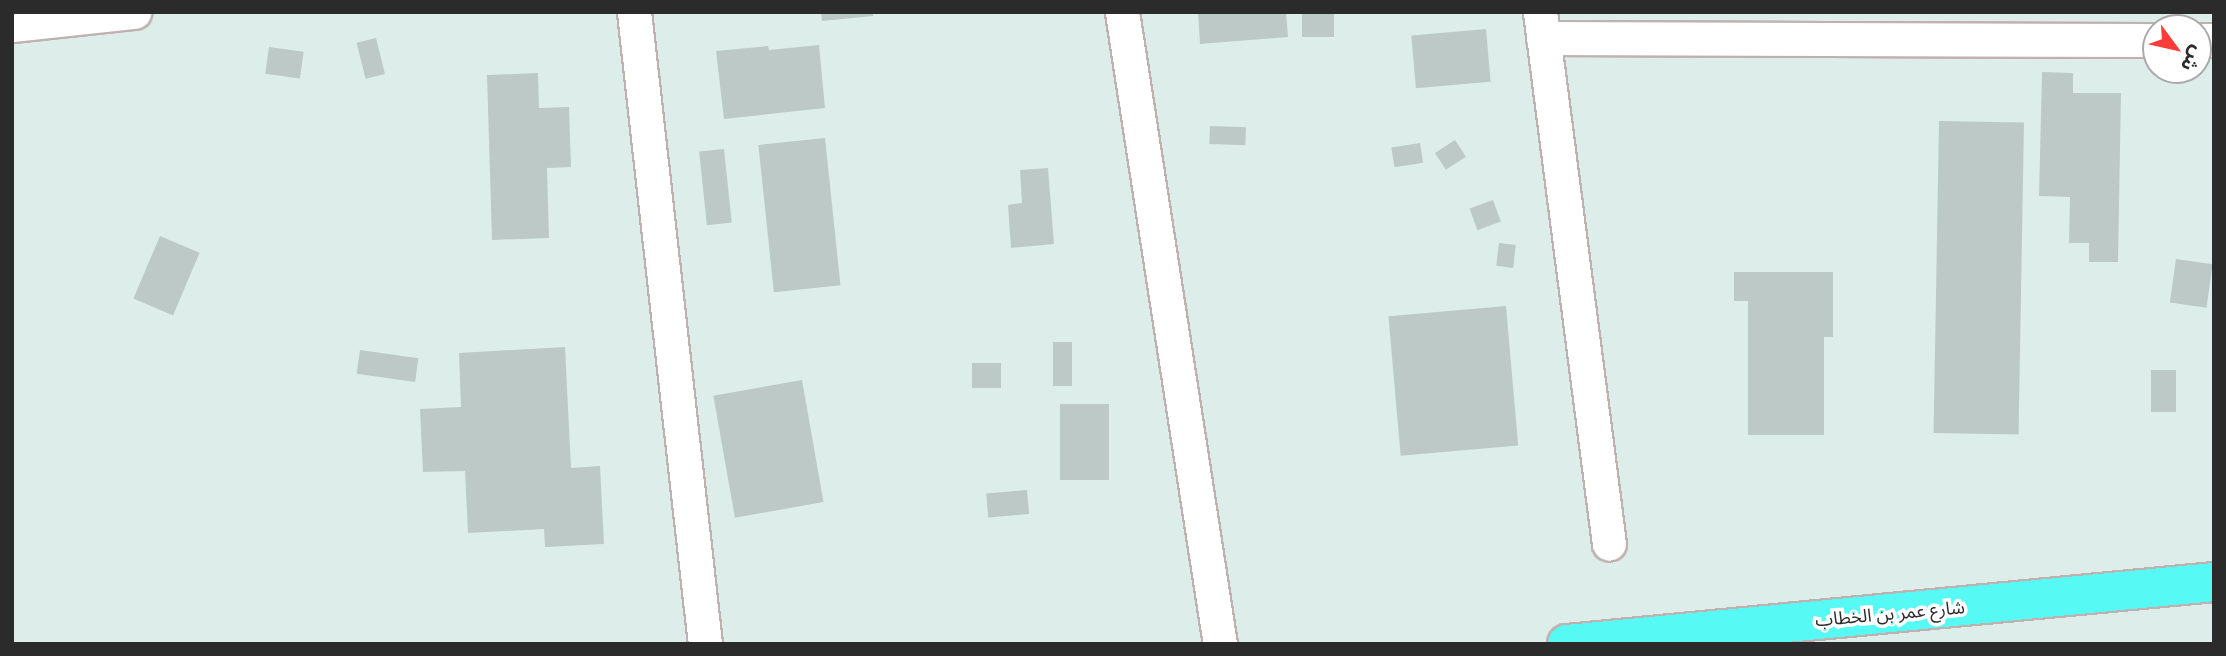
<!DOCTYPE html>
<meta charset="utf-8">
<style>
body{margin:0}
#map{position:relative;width:2226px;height:656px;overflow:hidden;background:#ddeeea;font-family:"Noto Sans","Noto Sans Arabic",sans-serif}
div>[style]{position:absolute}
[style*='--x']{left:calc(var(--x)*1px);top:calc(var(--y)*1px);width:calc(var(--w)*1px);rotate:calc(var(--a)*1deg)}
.building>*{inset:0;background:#bcc9c7;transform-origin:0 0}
.roads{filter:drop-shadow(2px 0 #c0b1b1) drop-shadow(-2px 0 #c0b1b1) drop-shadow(0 2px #c0b1b1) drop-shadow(0 -2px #c0b1b1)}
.minor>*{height:33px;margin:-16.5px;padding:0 16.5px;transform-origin:16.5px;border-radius:16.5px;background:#fff}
.primary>*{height:38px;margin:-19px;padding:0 19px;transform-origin:19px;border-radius:19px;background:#57f9f5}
span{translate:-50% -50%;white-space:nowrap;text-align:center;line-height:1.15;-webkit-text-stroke:7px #fff;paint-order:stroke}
.street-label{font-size:18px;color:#2b2b2b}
.frame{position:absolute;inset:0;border:14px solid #2b2b2b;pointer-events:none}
.north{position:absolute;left:2142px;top:14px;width:70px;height:70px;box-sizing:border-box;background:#fff;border:2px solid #aaa;border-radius:50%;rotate:123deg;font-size:19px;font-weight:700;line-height:28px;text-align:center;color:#2b2b2b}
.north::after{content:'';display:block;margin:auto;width:24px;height:32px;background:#ff3d38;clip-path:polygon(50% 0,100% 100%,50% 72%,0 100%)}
</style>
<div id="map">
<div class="building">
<div style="clip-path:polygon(821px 12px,873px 12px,873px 16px,822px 21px)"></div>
<div style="clip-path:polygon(1198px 12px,1286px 12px,1288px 37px,1200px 44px)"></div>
<div style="left:1302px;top:12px;width:32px;height:25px"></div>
<div style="left:1486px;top:29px;width:53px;height:75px;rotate:85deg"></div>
<div style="left:376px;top:38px;width:37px;height:20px;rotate:76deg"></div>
<div style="clip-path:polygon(819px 45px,825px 108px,724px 119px,716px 51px,768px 46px,769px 50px)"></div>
<div style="left:269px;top:47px;width:35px;height:27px;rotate:8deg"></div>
<div style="clip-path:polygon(2042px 72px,2073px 73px,2073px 93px,2121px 93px,2118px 262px,2089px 262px,2089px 243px,2069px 243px,2070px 197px,2039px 196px)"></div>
<div style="clip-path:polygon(538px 73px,539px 108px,569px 107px,571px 167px,547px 168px,549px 238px,492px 240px,487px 75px)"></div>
<div style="left:1939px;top:121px;width:85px;height:312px;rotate:1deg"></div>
<div style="left:1210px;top:126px;width:36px;height:18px;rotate:2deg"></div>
<div style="left:825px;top:138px;width:148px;height:67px;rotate:84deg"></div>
<div style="left:1455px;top:140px;width:20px;height:24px;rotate:57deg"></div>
<div style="left:1420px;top:143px;width:20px;height:29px;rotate:81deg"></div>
<div style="left:724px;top:149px;width:74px;height:25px;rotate:84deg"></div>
<div style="clip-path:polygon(1048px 168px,1054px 244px,1011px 248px,1008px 205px,1022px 203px,1020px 170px)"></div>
<div style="left:1493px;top:200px;width:23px;height:25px;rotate:70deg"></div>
<div style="left:160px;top:236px;width:43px;height:68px;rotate:23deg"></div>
<div style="left:1499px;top:243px;width:17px;height:23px;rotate:7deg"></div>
<div style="left:2176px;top:259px;width:37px;height:44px;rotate:8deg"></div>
<div style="clip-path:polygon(1734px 272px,1833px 272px,1833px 337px,1824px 337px,1824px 435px,1748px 435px,1748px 301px,1734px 301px)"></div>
<div style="left:1506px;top:306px;width:140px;height:118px;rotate:85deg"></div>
<div style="left:1053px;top:342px;width:19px;height:44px"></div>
<div style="clip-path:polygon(565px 347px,571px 468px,600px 466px,604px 544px,545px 547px,544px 529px,468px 533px,465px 471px,423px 472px,420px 409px,461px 407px,459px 353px)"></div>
<div style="left:360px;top:350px;width:59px;height:24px;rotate:8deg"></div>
<div style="left:972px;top:363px;width:29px;height:25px"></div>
<div style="left:2151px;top:370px;width:25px;height:42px"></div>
<div style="left:802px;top:380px;width:124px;height:90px;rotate:80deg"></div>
<div style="left:1060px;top:404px;width:49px;height:76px"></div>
<div style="left:1027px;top:490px;width:24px;height:41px;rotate:85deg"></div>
</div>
<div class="roads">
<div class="minor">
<div style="--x:634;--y:12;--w:636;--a:83.59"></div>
<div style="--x:1122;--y:12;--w:640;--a:81.19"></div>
<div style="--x:1540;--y:12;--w:536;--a:82.61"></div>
<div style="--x:12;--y:25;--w:123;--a:-6.1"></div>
<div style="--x:1543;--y:38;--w:613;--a:0.19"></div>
<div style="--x:2198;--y:40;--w:16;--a:0"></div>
</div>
<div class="primary">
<div style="--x:1567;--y:644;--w:650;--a:-5.47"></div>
</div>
</div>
<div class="street-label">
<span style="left:1890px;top:613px;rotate:-5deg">شارع عمر بن الخطاب</span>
</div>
<div class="frame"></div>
<div class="north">ش</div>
</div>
